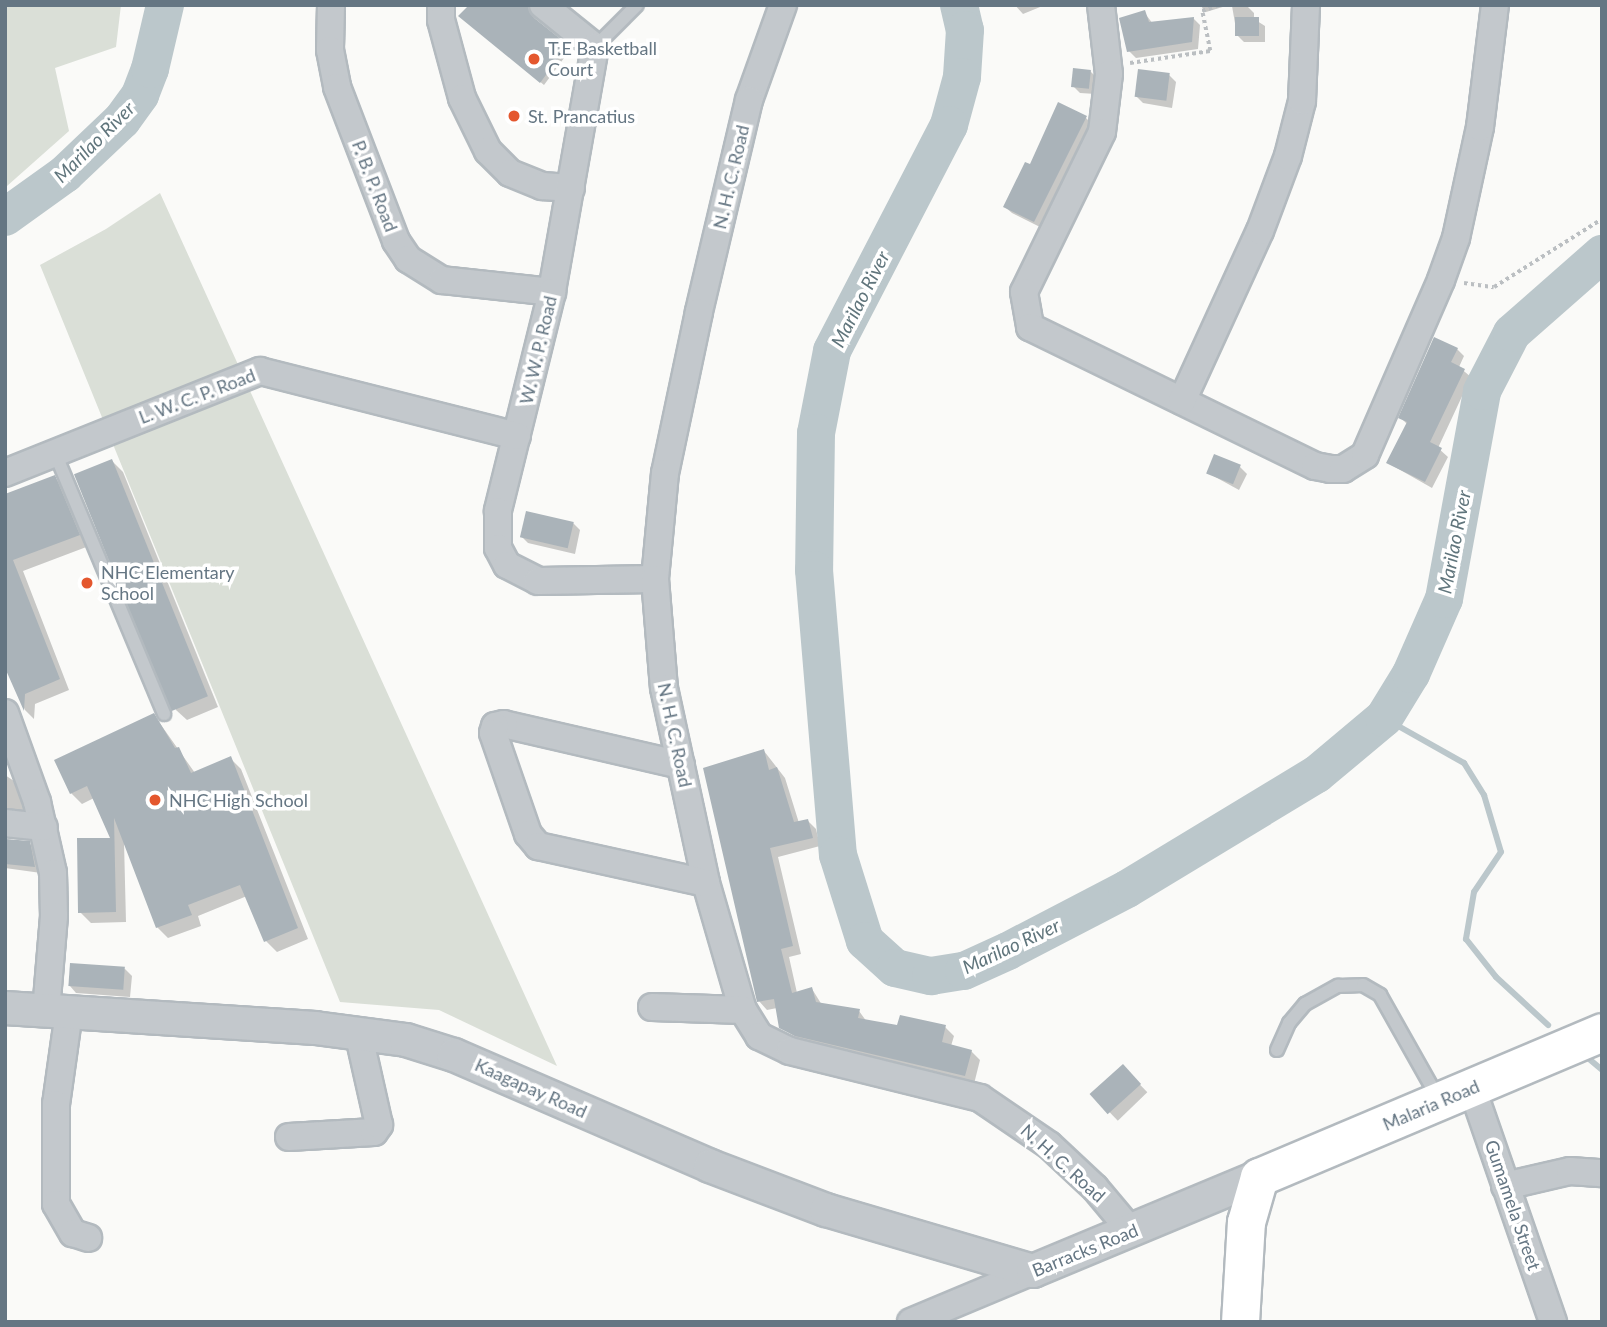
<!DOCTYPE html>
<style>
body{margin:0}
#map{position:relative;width:1607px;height:1327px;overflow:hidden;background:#fafaf8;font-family:Lato,sans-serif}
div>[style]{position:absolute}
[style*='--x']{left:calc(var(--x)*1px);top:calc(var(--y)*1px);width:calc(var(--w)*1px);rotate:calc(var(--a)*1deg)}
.green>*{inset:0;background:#dadfd7}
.shadow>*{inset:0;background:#0003;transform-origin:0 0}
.stream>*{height:6px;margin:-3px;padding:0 3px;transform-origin:3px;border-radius:3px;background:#bbc7cb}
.river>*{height:38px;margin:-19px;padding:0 19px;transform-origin:19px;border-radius:19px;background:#bbc7cb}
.building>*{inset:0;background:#aab3b9;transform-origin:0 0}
.path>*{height:3.5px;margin-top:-1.75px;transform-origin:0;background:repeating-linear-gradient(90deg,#bbbfc2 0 3.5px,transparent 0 7px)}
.roads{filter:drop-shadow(2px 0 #b3babf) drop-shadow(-2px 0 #b3babf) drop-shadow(0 2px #b3babf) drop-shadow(0 -2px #b3babf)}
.service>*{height:12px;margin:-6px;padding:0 6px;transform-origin:6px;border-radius:6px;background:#c3c8cc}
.minor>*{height:26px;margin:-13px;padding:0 13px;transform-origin:13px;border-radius:13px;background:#c3c8cc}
.tertiary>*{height:32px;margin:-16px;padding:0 16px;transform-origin:16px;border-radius:16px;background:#c3c8cc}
.secondary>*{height:37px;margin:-18.5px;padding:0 18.5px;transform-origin:18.5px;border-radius:18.5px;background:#fff}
.dots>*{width:19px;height:19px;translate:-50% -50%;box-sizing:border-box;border:4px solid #fff;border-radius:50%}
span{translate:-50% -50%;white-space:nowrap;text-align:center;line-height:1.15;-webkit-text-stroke:7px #fff;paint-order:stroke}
.poi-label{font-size:18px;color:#657683}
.left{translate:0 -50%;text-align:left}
.street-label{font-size:18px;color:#657683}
.water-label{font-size:19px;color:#60757c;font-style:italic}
.frame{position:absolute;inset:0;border:7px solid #657683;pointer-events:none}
</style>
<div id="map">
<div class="green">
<div style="clip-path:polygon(5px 5px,121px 5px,116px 47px,55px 68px,69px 131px,7px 186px)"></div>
<div style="clip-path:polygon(160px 193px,557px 1066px,439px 1010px,340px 1002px,40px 265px,106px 229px)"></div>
</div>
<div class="shadow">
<div style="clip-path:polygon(471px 5px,531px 5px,535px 21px,570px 50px,544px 85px,463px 18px)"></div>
<div style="clip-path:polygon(1015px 5px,1045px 5px,1023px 14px)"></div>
<div style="clip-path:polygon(1200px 5px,1226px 5px,1226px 6px,1206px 12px)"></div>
<div style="clip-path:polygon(1232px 6px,1247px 6px,1254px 13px,1254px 19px,1265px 26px,1265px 42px,1244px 42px,1237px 35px)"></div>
<div style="clip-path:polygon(1144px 12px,1153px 24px,1193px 18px,1200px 25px,1198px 49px,1136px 58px,1129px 51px)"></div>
<div style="clip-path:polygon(1090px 71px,1097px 78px,1096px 94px,1080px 93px,1073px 86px)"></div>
<div style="clip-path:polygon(1169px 75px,1176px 82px,1172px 108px,1143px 103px,1136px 96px)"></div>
<div style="clip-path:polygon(1085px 117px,1092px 124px,1042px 228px,1012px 213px,1005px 207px,1031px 166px)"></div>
<div style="clip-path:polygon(1457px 349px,1464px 356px,1459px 367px,1471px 377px,1438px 448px,1448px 457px,1432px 488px,1388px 463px,1408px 425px,1400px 417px)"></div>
<div style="clip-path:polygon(112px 461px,123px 472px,218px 707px,187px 720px,176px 710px)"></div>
<div style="clip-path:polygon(1240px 467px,1247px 474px,1239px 490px,1208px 473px)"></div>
<div style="clip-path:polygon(54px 477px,65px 488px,89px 546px,23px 571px,69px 690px,35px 704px,34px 719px,25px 710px,5px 661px,5px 496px)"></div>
<div style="clip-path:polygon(573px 523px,580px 530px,575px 554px,528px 543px,521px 536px)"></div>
<div style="clip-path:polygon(154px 715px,195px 773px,230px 758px,241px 769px,308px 939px,277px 952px,266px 941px,247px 896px,198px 916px,201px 926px,168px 938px,157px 927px,124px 842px,126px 922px,91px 923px,80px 912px,113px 839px,94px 798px,82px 804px,71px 793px)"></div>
<div style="clip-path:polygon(764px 751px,785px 778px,799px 823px,808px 821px,816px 829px,820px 846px,778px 857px,801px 954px,789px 957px,797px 993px,812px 989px,822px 1005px,859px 1011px,867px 1022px,898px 1027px,945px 1027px,954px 1036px,951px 1046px,971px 1051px,980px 1060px,974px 1084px,806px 1044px,781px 1027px,777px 1008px,767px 1010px,759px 1001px)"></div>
<div style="clip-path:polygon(5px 775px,17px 783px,25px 815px,5px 815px)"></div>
<div style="clip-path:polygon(5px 841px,29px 843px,36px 850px,41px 873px,5px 868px)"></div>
<div style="clip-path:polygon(125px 969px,132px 976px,130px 997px,76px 993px,70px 986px)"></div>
<div style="left:1123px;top:1067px;width:35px;height:41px;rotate:46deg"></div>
</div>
<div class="stream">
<div style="--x:1384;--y:718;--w:92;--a:29.4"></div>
<div style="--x:1464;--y:763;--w:38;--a:58"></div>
<div style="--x:1484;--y:795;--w:59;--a:73.4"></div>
<div style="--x:1501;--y:852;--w:48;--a:124"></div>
<div style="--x:1474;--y:892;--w:48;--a:99.7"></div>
<div style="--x:1466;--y:939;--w:48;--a:51.7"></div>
<div style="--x:1496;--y:977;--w:71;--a:42.7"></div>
<div style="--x:1582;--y:1053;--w:26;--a:40"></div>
</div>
<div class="river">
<div style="--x:959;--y:5;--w:26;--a:77"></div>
<div style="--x:965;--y:30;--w:47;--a:93.7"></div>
<div style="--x:962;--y:77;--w:50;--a:105.2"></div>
<div style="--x:949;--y:125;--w:254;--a:117.4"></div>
<div style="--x:832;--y:351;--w:84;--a:101"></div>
<div style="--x:816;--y:433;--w:137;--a:90.8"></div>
<div style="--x:814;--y:570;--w:286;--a:85.2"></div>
<div style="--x:838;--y:855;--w:90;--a:72.6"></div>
<div style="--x:865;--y:941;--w:40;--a:42"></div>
<div style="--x:895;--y:968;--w:37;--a:13"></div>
<div style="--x:931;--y:976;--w:33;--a:-9"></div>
<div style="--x:964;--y:971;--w:48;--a:-24.4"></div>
<div style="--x:1008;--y:951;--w:134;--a:-27.5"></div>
<div style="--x:1127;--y:889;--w:222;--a:-31.2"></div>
<div style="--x:1317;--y:774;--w:87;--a:-39.9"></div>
<div style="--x:1384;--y:718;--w:52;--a:-58.5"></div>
<div style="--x:1411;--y:674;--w:82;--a:-66.3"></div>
<div style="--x:1444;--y:599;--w:211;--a:-79.6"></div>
<div style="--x:1482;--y:391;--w:65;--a:-62.7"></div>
<div style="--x:1512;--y:333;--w:120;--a:-41.3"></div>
<div style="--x:5;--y:217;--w:74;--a:-35.6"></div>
<div style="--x:65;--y:174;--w:79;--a:-43.5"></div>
<div style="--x:122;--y:120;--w:31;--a:-54"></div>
<div style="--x:140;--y:95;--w:28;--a:-69"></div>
<div style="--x:150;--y:69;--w:66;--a:-76.8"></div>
</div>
<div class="building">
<div style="clip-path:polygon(469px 5px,528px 5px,533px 17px,568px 45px,540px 83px,458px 16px)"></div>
<div style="clip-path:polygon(1145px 10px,1149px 22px,1194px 17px,1192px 42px,1127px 52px,1119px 18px)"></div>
<div style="left:1235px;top:17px;width:24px;height:19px"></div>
<div style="left:1073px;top:68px;width:18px;height:19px;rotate:6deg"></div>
<div style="left:1138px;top:69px;width:32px;height:28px;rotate:7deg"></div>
<div style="clip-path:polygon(1058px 102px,1087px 116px,1034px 222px,1003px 207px,1025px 162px,1030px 164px)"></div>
<div style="clip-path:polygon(1434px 337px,1458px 348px,1451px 362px,1465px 369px,1430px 442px,1442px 448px,1425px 482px,1386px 463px,1407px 422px,1398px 418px)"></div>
<div style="left:1214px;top:454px;width:29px;height:21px;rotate:22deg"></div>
<div style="left:112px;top:459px;width:256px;height:41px;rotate:68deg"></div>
<div style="clip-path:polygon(55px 475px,80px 535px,13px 560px,60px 679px,25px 694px,24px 711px,5px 668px,5px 494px)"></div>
<div style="left:526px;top:511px;width:49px;height:27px;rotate:13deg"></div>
<div style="clip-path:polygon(154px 713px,175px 748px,179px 747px,191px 773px,231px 756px,298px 928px,264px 942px,240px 885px,188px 905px,192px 915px,156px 928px,114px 818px,116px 912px,78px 913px,77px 838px,110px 838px,87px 786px,70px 794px,54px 760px)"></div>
<div style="clip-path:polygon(764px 749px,769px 770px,777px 767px,794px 822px,808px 819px,813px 838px,770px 848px,793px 946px,781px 949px,792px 993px,812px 987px,816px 1002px,860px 1009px,858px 1018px,897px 1025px,900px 1015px,946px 1025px,942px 1042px,972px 1050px,965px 1076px,795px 1036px,779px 1028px,774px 999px,757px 1002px,703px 768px)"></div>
<div style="clip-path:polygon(6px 839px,30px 841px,35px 867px,5px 864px)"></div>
<div style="left:70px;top:963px;width:55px;height:23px;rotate:4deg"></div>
<div style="left:1123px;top:1064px;width:27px;height:45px;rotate:48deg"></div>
</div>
<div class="path">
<div style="--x:1130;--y:63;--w:81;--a:-8.5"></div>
<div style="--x:1210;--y:51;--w:41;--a:-101.3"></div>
<div style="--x:1202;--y:11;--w:18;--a:-19"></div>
<div style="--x:1464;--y:283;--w:30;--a:8"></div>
<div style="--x:1494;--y:287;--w:128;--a:-32.2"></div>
</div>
<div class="roads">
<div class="service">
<div style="--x:595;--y:47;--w:59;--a:-45"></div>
<div style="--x:55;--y:453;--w:283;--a:67.3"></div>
<div style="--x:1277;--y:1050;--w:30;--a:-66"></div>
<div style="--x:1289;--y:1023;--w:25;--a:-50"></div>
<div style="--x:1305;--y:1004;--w:38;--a:-29"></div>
<div style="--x:1338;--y:986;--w:25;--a:-2"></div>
<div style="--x:1363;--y:985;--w:20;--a:30"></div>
<div style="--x:1380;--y:995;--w:118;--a:60.6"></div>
</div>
<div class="minor">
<div style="--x:331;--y:5;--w:45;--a:91.3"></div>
<div style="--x:330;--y:50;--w:38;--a:79"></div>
<div style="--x:337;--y:87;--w:165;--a:69"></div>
<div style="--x:396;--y:241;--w:22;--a:56"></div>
<div style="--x:408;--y:259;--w:40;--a:32"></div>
<div style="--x:442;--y:280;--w:111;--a:6.2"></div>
<div style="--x:441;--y:5;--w:15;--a:90"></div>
<div style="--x:441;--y:20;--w:81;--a:74.9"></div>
<div style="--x:462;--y:98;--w:59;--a:63.9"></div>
<div style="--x:488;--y:151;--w:31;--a:45"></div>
<div style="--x:510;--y:173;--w:35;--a:22"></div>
<div style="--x:542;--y:186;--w:29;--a:4"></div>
<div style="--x:543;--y:5;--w:67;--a:38.9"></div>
<div style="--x:595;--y:47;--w:249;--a:100"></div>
<div style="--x:552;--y:292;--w:226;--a:103.9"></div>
<div style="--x:498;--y:511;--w:37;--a:90"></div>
<div style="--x:498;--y:548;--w:19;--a:62"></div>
<div style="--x:507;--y:565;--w:35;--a:27"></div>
<div style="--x:538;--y:581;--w:117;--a:-1"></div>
<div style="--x:783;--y:5;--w:101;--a:109.7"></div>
<div style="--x:749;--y:100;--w:218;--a:103.3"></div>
<div style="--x:699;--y:312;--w:165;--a:101.9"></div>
<div style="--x:665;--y:473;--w:106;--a:95.4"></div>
<div style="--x:655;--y:579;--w:109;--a:85.3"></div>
<div style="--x:664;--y:688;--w:199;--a:77.8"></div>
<div style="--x:706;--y:883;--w:132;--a:73.8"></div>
<div style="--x:743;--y:1010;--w:31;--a:58"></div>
<div style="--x:759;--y:1036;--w:34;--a:26"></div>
<div style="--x:790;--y:1051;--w:196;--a:13.9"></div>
<div style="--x:980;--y:1098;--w:83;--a:34.3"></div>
<div style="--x:1049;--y:1145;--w:63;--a:43.1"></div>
<div style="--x:1095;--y:1188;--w:56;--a:50.1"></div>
<div style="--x:1101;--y:5;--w:69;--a:83.4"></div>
<div style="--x:1109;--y:74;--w:58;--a:96.9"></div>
<div style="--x:1102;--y:132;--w:178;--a:116"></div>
<div style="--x:1024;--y:292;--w:36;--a:80"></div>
<div style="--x:1030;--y:327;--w:317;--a:26"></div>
<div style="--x:1315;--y:466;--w:15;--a:11"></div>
<div style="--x:1330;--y:469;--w:13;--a:0"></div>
<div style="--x:1343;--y:469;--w:26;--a:-32"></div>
<div style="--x:1365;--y:455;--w:191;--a:-66.5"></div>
<div style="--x:1441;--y:280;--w:45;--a:-70.3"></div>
<div style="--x:1456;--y:238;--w:114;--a:-77.8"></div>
<div style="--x:1480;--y:127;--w:123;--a:-83"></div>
<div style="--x:1182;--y:401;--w:187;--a:-65.4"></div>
<div style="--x:1260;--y:231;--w:80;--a:-69.5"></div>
<div style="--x:1288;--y:156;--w:57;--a:-75.7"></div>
<div style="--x:1302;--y:101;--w:96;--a:-87.6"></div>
<div style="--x:5;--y:473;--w:275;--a:-21.8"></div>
<div style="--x:260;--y:371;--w:265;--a:14.2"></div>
<div style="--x:5;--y:713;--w:95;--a:70.2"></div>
<div style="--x:37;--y:802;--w:73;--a:77.3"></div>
<div style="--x:53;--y:873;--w:43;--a:88.7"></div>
<div style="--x:54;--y:916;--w:95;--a:94.8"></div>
<div style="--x:681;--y:765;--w:182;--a:-167"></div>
<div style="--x:504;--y:724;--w:9;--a:167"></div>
<div style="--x:495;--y:726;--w:7;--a:106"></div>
<div style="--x:493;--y:733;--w:107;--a:70.9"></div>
<div style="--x:528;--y:834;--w:16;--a:50"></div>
<div style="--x:538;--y:846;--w:172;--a:12.4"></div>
<div style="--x:5;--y:823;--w:39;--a:6"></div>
<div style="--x:652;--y:1007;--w:91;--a:1.9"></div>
<div style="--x:69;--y:1012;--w:93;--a:98"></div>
<div style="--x:56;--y:1104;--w:100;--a:90"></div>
<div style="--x:56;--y:1204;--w:34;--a:60"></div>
<div style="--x:73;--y:1233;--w:16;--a:18"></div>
<div style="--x:1472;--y:1088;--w:248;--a:70.9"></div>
<div style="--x:289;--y:1137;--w:85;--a:-3.4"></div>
<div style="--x:374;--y:1132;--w:9;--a:-54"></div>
<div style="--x:379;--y:1125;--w:91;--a:-102.7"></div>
<div style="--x:1505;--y:1186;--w:67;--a:-13"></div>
<div style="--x:1570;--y:1171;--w:32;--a:4"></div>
<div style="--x:911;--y:1322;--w:132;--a:-22.7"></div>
</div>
<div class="tertiary">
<div style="--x:5;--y:1008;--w:311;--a:3.7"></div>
<div style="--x:315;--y:1028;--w:92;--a:7.5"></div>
<div style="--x:406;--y:1040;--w:50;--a:17.4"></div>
<div style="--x:454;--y:1055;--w:279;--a:23.4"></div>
<div style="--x:710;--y:1166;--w:124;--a:20.8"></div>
<div style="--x:826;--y:1210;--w:216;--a:16.4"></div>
<div style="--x:1033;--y:1271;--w:245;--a:-22.6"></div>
</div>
<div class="secondary">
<div style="--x:1240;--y:1322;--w:100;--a:-86.6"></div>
<div style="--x:1246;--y:1222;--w:47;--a:-73.9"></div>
<div style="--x:1259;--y:1177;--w:372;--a:-22.9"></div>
</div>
</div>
<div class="dots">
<div style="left:534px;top:59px;background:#e4572e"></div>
<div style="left:514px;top:116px;background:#e4572e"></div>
<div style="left:87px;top:583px;background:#e4572e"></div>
<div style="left:155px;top:800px;background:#e4572e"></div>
</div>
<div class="poi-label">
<span class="left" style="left:548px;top:59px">T.E Basketball<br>Court</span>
<span class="left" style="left:528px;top:116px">St. Prancatius</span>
<span class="left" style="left:101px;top:583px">NHC Elementary<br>School</span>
<span class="left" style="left:169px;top:800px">NHC High School</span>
</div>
<div class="street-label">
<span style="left:731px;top:177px;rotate:-77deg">N. H. C. Road</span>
<span style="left:375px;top:186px;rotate:69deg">P. B. P. Road</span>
<span style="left:538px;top:350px;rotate:-77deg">W. W. P. Road</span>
<span style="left:197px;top:396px;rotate:-21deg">L. W. C. P. Road</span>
<span style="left:675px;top:735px;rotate:78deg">N. H. C. Road</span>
<span style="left:531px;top:1088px;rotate:24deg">Kaagapay Road</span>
<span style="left:1431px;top:1105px;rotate:-23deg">Malaria Road</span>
<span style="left:1063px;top:1163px;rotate:42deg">N. H. C. Road</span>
<span style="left:1513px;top:1205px;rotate:71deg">Gumamela Street</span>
<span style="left:1085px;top:1250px;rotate:-22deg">Barracks Road</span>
</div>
<div class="water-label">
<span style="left:94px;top:142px;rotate:-45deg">Marilao River</span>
<span style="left:860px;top:299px;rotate:-63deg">Marilao River</span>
<span style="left:1454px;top:542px;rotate:-79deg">Marilao River</span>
<span style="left:1011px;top:946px;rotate:-25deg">Marilao River</span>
</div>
<div class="frame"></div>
</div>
